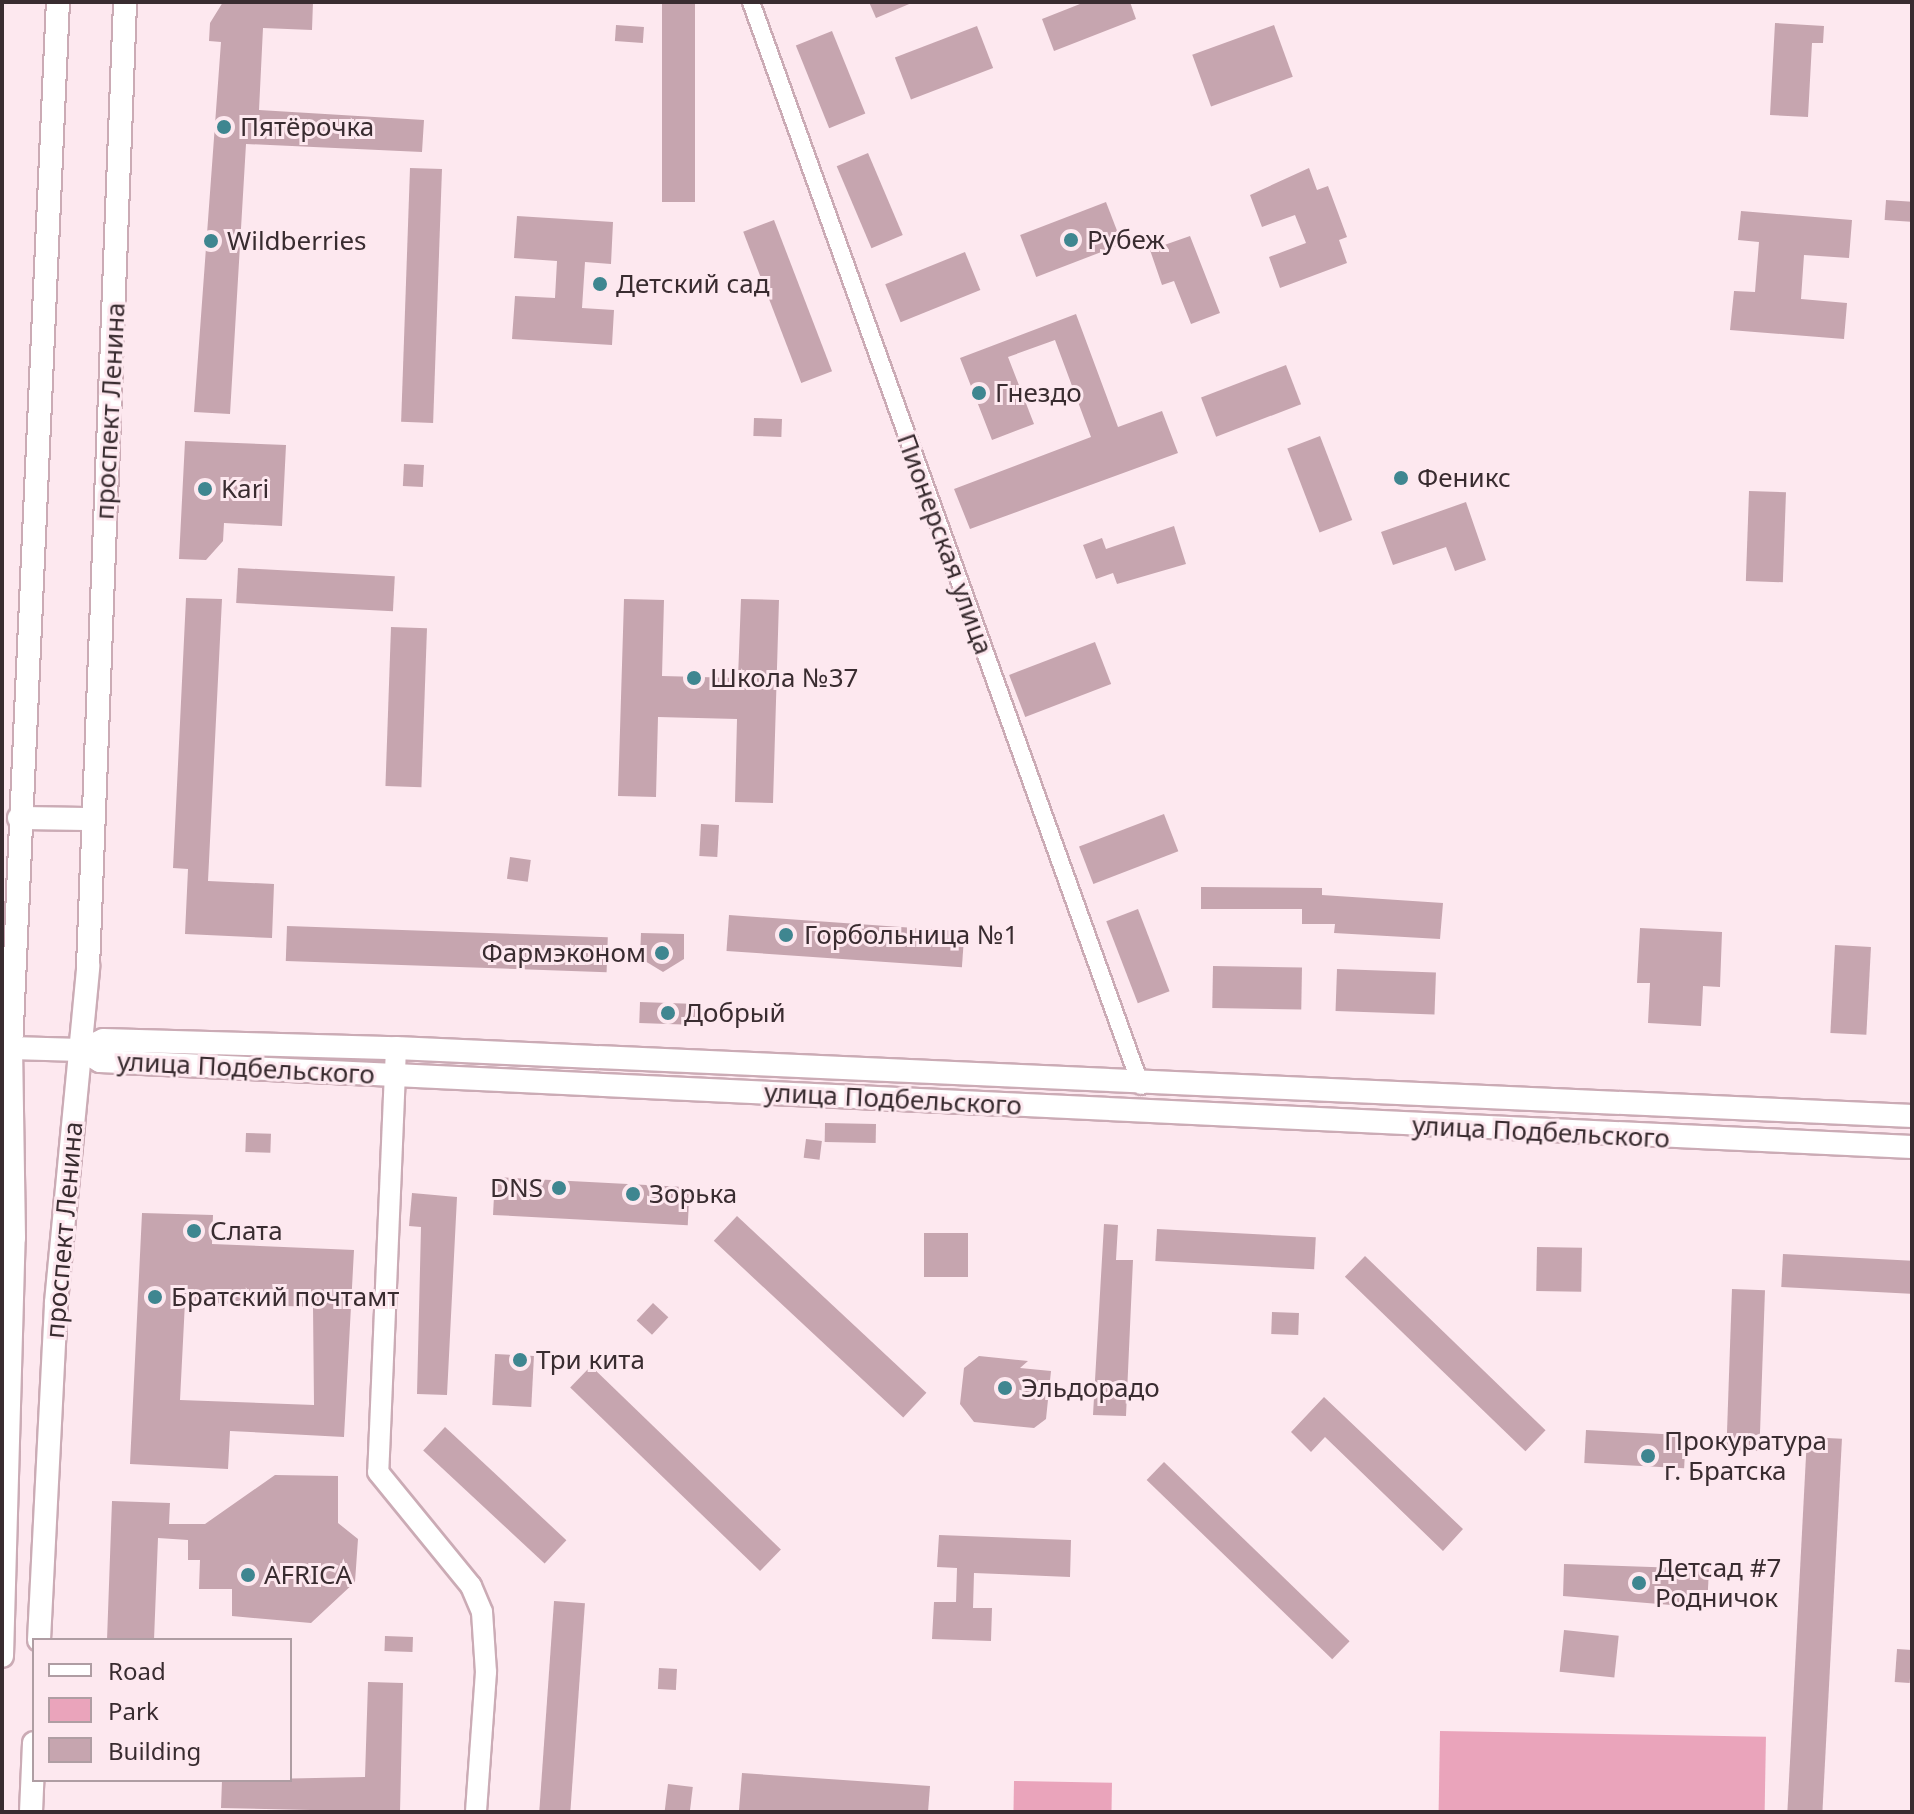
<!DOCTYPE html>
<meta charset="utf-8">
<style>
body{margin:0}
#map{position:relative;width:1914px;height:1814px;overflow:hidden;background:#fde8ef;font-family:"Noto Sans",sans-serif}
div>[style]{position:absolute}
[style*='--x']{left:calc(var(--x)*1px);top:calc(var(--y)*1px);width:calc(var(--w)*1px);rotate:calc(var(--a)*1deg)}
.green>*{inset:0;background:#eaa4bb;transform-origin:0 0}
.building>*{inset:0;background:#c6a5af;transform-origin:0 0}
.roads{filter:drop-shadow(2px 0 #cbabb5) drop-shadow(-2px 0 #cbabb5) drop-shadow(0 2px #cbabb5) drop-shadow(0 -2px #cbabb5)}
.minor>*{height:16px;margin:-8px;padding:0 8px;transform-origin:8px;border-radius:8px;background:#fff}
.tertiary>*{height:20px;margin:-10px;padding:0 10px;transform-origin:10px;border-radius:10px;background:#fff}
.secondary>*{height:22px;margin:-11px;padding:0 11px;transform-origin:11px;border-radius:11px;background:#fff}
.dots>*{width:22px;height:22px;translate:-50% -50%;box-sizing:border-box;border:4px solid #fde8ef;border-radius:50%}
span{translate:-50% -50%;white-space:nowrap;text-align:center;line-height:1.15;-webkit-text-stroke:6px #fde8ef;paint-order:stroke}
.poi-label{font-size:26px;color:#392c30}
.left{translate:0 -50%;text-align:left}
.right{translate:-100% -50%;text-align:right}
.street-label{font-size:26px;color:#392c30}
.frame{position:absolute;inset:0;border:4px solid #392c30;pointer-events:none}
.legend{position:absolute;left:32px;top:1638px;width:260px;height:144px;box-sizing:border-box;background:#fde8ef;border:2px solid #af9da3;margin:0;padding:10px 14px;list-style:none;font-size:24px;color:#392c30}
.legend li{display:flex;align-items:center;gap:16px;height:40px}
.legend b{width:40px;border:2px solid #af9da3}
</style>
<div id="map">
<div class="green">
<div style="left:1440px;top:1731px;width:326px;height:81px;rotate:1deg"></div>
<div style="left:1014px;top:1781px;width:98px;height:31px;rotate:1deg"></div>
</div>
<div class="building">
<div style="clip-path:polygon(223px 2px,313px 2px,312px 30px,263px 28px,259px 110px,424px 120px,422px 152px,246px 144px,230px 414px,194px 412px,221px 42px,209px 41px,210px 23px)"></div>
<div style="left:662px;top:2px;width:33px;height:200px"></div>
<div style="clip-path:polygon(869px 2px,914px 2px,876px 18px)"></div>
<div style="clip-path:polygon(1085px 2px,1130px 2px,1136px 19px,1054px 51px,1042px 19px)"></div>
<div style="clip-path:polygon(1775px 23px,1824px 26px,1823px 43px,1812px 43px,1808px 117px,1770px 115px)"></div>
<div style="left:616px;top:25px;width:28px;height:16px;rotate:4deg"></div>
<div style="left:1274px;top:25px;width:55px;height:87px;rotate:70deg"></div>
<div style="left:977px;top:26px;width:45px;height:88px;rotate:69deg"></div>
<div style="left:832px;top:31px;width:89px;height:39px;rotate:68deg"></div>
<div style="left:868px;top:153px;width:89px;height:34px;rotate:67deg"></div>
<div style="left:410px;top:168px;width:32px;height:254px;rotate:2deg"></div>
<div style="clip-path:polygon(1309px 168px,1317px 190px,1328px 186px,1347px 237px,1339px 240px,1347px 263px,1280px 288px,1269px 257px,1306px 243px,1295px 215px,1262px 227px,1250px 195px)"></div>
<div style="left:1886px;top:200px;width:26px;height:20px;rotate:4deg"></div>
<div style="left:1106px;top:202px;width:45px;height:92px;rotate:69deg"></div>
<div style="clip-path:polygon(1741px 211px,1852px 220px,1849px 258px,1804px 255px,1801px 299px,1847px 303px,1844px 339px,1730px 330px,1734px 291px,1755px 292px,1759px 242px,1738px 240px)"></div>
<div style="clip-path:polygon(517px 216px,613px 222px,611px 264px,585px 262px,582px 308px,614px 310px,612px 345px,512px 339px,515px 296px,555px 298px,557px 261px,514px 258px)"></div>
<div style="left:774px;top:220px;width:162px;height:33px;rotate:69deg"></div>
<div style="clip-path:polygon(1190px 236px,1220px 313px,1191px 324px,1174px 281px,1162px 285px,1150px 250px)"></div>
<div style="left:965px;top:252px;width:41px;height:86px;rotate:68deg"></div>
<div style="clip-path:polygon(1076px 314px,1118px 427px,1162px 411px,1178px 453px,970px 529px,954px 489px,1091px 437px,1055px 340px,1008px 357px,1034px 424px,992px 440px,960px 358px)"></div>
<div style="left:1286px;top:365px;width:42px;height:91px;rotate:69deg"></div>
<div style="left:754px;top:418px;width:28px;height:18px;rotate:2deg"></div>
<div style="left:1320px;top:436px;width:90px;height:35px;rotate:69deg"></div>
<div style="clip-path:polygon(185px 441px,286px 445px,282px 526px,224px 523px,223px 541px,206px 560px,179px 559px)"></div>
<div style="left:404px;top:464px;width:20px;height:22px;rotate:3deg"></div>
<div style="left:1749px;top:491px;width:37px;height:90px;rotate:2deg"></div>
<div style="clip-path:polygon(1466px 502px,1486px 560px,1455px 571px,1446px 547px,1393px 565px,1381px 532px)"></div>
<div style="clip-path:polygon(1174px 526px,1186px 564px,1117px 584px,1113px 573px,1096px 579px,1083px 545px,1102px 538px,1106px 549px)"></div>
<div style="left:238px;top:568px;width:157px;height:35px;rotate:3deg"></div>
<div style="clip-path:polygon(186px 598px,222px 599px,208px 881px,274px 884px,272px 938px,185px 934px,188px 869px,173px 868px)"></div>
<div style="clip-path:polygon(624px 599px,664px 600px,662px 676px,738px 678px,741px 599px,779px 600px,773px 803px,735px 802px,737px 719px,658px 717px,656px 797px,618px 796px)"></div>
<div style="left:391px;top:627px;width:36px;height:159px;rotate:2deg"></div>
<div style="left:1095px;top:642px;width:45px;height:92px;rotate:69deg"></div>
<div style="left:1164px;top:814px;width:40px;height:91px;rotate:69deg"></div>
<div style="left:701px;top:824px;width:18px;height:32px;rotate:3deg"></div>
<div style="left:510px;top:857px;width:21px;height:22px;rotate:8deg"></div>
<div style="clip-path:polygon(1201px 887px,1322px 888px,1322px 895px,1443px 903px,1440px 939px,1334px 933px,1335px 924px,1302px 924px,1302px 909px,1201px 909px)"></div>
<div style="left:1138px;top:909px;width:88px;height:34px;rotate:69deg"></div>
<div style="left:729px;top:915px;width:236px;height:36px;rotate:4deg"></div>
<div style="left:287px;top:926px;width:321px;height:35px;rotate:2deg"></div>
<div style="clip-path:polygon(1640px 928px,1722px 932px,1720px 987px,1703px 986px,1701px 1026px,1648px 1023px,1650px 983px,1637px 983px)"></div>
<div style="clip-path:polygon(641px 933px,684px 934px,684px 959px,663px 972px,640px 958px)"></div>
<div style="left:1835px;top:945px;width:36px;height:88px;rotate:3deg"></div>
<div style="left:1213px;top:966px;width:89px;height:42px;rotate:1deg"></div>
<div style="left:1337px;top:969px;width:99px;height:42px;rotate:2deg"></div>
<div style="left:640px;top:1002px;width:57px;height:21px;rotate:2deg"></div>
<div style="left:825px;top:1123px;width:51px;height:19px;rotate:1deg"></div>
<div style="left:246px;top:1133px;width:25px;height:19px;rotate:2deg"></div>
<div style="left:806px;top:1139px;width:16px;height:19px;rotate:7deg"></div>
<div style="left:495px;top:1177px;width:195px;height:38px;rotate:3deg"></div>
<div style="clip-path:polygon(412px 1193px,457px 1197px,447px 1395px,417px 1394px,421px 1227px,409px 1226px)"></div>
<div style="clip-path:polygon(evenodd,142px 1213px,213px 1215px,212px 1244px,354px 1250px,344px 1437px,230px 1431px,228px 1469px,130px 1464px,142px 1213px,185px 1302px,313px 1307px,314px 1405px,180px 1400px,185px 1302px)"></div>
<div style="left:737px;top:1216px;width:259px;height:34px;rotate:43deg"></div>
<div style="clip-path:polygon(1104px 1224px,1118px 1225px,1116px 1260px,1133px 1260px,1126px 1416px,1093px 1415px)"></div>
<div style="left:1157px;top:1229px;width:159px;height:32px;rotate:3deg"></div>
<div style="left:924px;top:1233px;width:44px;height:44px"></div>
<div style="left:1537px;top:1247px;width:45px;height:44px;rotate:1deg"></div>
<div style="left:1783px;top:1254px;width:129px;height:33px;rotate:3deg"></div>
<div style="left:1365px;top:1256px;width:251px;height:29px;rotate:44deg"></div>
<div style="left:1732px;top:1289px;width:33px;height:161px;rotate:2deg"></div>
<div style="left:653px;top:1303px;width:21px;height:24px;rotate:43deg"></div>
<div style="left:1272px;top:1312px;width:27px;height:22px;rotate:2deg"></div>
<div style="left:495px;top:1354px;width:39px;height:51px;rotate:3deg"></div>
<div style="clip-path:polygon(979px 1356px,1028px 1361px,1020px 1368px,1051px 1371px,1046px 1419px,1034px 1428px,974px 1422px,960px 1404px,964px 1368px)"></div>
<div style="left:591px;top:1366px;width:264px;height:30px;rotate:44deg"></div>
<div style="clip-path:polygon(1324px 1397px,1463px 1529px,1443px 1551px,1325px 1437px,1311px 1452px,1291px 1432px)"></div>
<div style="left:445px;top:1427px;width:166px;height:32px;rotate:43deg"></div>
<div style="left:1586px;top:1430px;width:100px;height:33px;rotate:3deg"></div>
<div style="left:1807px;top:1437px;width:35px;height:375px;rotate:3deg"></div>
<div style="left:1164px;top:1462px;width:258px;height:25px;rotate:44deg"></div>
<div style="clip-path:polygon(275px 1475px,338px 1476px,338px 1523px,358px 1539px,355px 1582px,311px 1623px,232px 1616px,232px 1589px,199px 1589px,200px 1560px,188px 1560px,188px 1540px,158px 1538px,154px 1640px,107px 1640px,112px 1501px,170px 1503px,169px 1524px,205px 1524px)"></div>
<div style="clip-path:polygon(939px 1535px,1071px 1540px,1070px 1577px,974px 1573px,973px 1608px,992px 1608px,991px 1641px,932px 1639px,934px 1602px,956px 1602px,957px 1568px,937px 1567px)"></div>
<div style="clip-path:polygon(1564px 1564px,1709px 1569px,1707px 1608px,1563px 1596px)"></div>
<div style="left:554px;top:1601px;width:31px;height:211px;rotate:4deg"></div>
<div style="left:1564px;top:1630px;width:55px;height:42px;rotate:6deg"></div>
<div style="left:385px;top:1636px;width:28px;height:15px;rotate:2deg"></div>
<div style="left:1897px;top:1649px;width:15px;height:33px;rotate:4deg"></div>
<div style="left:659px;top:1668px;width:18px;height:21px;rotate:3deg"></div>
<div style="clip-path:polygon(368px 1682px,403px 1683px,400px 1812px,221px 1808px,222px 1780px,365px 1777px)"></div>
<div style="clip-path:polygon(742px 1773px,930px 1786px,928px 1812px,739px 1810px)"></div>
<div style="left:668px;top:1784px;width:25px;height:28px;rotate:7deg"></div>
</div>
<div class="roads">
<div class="minor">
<div style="--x:751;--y:2;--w:1152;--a:70.21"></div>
</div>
<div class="tertiary">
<div style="--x:396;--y:1048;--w:424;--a:92.4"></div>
<div style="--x:378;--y:1472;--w:147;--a:50.8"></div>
<div style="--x:471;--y:1586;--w:28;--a:67"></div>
<div style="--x:482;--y:1612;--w:60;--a:86.2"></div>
<div style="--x:486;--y:1672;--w:140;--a:94.1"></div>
</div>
<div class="secondary">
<div style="--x:19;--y:818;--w:71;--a:0.8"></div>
<div style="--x:11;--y:1048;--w:70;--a:1.6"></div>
<div style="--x:81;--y:1050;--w:24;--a:-24"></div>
<div style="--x:103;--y:1040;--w:293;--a:1.6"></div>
<div style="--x:396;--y:1048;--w:1518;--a:2.57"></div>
<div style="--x:81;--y:1050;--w:22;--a:30"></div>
<div style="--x:100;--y:1061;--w:1814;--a:2.72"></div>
<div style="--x:39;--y:1640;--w:338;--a:-87.1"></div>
<div style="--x:56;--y:1302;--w:337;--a:-84.5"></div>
<div style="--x:88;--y:967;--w:966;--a:-87.8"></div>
<div style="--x:2;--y:1656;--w:418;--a:-88.4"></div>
<div style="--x:14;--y:1238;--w:190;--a:-90.9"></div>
<div style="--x:11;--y:1048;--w:1047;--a:-87.43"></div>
<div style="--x:31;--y:1812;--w:69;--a:-87.5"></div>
</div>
</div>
<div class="dots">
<div style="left:224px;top:127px;background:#3f8690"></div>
<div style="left:1071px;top:240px;background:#3f8690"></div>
<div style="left:211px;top:241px;background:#3f8690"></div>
<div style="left:600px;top:284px;background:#3f8690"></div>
<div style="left:979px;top:393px;background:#3f8690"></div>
<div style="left:1401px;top:478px;background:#3f8690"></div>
<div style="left:205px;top:489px;background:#3f8690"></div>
<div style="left:694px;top:678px;background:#3f8690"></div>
<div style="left:786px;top:935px;background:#3f8690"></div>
<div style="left:662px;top:953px;background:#3f8690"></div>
<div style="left:668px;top:1013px;background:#3f8690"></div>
<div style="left:559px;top:1188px;background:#3f8690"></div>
<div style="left:633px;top:1194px;background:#3f8690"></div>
<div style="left:194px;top:1231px;background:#3f8690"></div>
<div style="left:155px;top:1297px;background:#3f8690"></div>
<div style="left:520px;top:1360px;background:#3f8690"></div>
<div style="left:1005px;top:1388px;background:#3f8690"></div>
<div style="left:1648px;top:1456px;background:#3f8690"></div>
<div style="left:248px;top:1575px;background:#3f8690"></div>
<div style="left:1639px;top:1583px;background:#3f8690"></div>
</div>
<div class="poi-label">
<span class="left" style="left:240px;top:127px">Пятёрочка</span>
<span class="left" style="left:1087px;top:240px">Рубеж</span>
<span class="left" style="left:227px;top:241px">Wildberries</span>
<span class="left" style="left:616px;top:284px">Детский сад</span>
<span class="left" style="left:995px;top:393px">Гнездо</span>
<span class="left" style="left:1417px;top:478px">Феникс</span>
<span class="left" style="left:221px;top:489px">Kari</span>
<span class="left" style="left:710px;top:678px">Школа №37</span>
<span class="left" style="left:804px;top:935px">Горбольница №1</span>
<span class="right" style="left:646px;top:953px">Фармэконом</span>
<span class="left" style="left:684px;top:1013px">Добрый</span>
<span class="right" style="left:543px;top:1188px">DNS</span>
<span class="left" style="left:649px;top:1194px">Зорька</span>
<span class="left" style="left:210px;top:1231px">Слата</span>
<span class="left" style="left:171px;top:1297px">Братский почтамт</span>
<span class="left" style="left:536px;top:1360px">Три кита</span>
<span class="left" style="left:1021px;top:1388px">Эльдорадо</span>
<span class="left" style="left:1664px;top:1456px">Прокуратура<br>г. Братска</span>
<span class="left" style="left:1655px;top:1583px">Детсад #7<br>Родничок</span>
<span class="left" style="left:264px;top:1575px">AFRICA</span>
</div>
<div class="street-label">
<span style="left:110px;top:411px;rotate:-87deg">проспект Ленина</span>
<span style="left:945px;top:544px;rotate:70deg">Пионерская улица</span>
<span style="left:246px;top:1068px;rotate:3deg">улица Подбельского</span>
<span style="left:893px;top:1099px;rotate:3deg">улица Подбельского</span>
<span style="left:1541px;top:1132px;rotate:3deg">улица Подбельского</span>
<span style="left:64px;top:1230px;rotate:-85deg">проспект Ленина</span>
</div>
<div class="frame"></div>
<ul class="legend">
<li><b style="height:10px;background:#fff"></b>Road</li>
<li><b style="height:22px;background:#eaa4bb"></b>Park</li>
<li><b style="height:22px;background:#c6a5af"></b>Building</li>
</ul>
</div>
